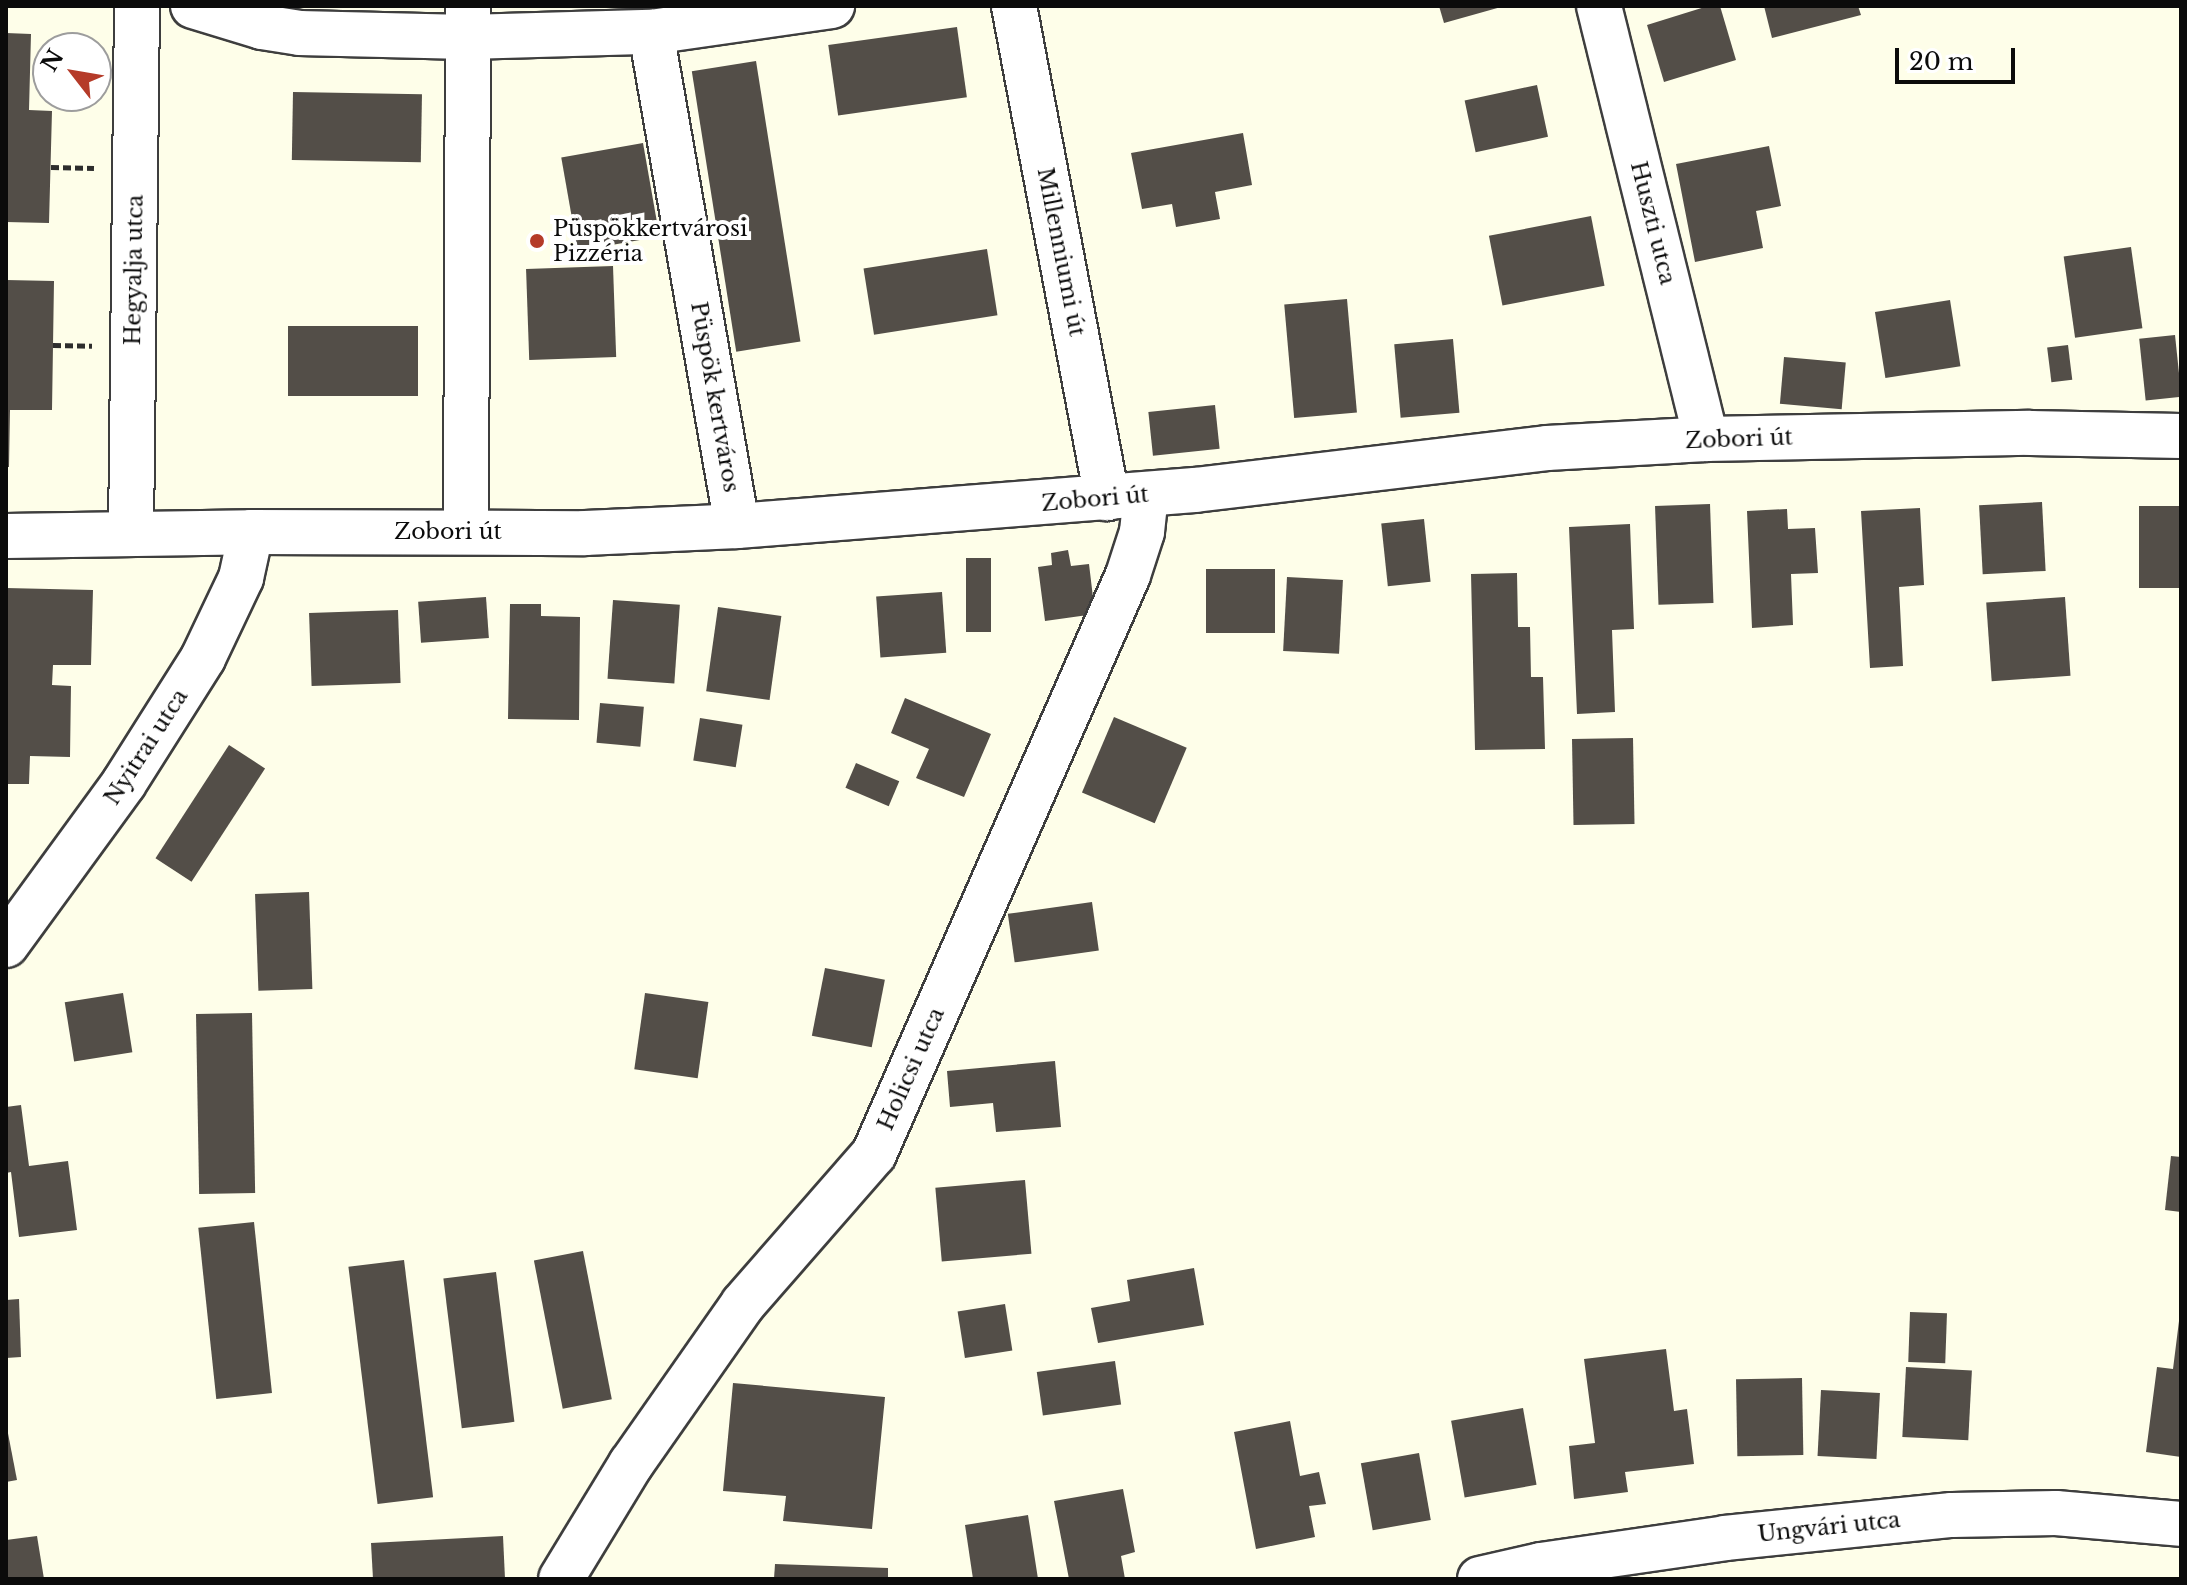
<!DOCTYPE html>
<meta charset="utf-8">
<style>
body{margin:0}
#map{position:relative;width:2187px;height:1585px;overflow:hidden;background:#fefee9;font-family:"Libre Baskerville",serif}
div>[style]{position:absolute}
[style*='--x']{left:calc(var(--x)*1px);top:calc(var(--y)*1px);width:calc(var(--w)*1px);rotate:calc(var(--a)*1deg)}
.building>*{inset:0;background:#534e48;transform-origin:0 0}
.path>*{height:5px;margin-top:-2.5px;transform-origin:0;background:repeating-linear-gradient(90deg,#2d2d2d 0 8px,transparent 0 12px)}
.roads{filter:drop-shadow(2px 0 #3e3e3e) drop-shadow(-2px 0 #3e3e3e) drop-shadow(0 2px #3e3e3e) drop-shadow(0 -2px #3e3e3e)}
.minor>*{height:44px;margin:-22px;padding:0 22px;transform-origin:22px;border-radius:22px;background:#fff}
.dots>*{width:22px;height:22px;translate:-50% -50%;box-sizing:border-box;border:4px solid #fff;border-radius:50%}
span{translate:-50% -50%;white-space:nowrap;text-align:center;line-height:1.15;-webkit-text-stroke:8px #fff;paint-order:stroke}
.street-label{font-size:22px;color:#0b0b0b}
.poi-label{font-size:22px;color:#0b0b0b}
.left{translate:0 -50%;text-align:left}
.frame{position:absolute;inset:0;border:8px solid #0b0b0b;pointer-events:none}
.north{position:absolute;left:32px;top:32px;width:80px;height:80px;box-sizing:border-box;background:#fff;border:2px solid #9d9d9d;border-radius:50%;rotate:301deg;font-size:22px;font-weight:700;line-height:32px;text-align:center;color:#0b0b0b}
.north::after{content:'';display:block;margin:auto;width:28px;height:36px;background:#b53b29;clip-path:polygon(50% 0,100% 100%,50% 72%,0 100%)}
.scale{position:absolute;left:1895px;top:48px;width:120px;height:36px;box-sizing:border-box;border:4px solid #0b0b0b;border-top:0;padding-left:10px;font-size:24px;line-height:28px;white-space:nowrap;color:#0b0b0b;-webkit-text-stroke:6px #fff;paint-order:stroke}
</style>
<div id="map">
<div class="building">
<div style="clip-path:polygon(1439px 6px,1501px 6px,1501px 7px,1444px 23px)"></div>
<div style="clip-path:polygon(1708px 6px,1720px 6px,1736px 60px,1664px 82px,1647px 25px)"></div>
<div style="clip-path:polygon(1764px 6px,1858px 6px,1861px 15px,1772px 38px)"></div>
<div style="left:957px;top:27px;width:71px;height:130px;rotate:82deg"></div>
<div style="clip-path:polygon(6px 33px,31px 34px,29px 110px,52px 111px,49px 223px,6px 222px)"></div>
<div style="left:756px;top:61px;width:284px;height:65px;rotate:81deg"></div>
<div style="left:1537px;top:85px;width:53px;height:74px;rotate:78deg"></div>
<div style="left:293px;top:92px;width:129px;height:68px;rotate:1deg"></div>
<div style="clip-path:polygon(1243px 133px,1252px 185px,1215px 192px,1220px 219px,1176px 227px,1172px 204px,1142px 209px,1131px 153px)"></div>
<div style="left:643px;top:143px;width:95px;height:83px;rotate:80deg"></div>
<div style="clip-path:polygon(1769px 146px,1781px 206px,1756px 211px,1763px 248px,1695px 262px,1676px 164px)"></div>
<div style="left:1591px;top:216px;width:71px;height:104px;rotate:79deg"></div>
<div style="left:2131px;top:247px;width:82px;height:68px;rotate:82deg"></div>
<div style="left:987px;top:249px;width:67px;height:125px;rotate:81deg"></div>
<div style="left:613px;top:266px;width:91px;height:87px;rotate:88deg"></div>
<div style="clip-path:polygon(6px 280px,54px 281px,52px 410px,10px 410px,9px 467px,6px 467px)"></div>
<div style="left:1347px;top:299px;width:114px;height:63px;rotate:85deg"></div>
<div style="left:1950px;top:300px;width:67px;height:76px;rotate:81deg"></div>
<div style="left:418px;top:326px;width:70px;height:130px;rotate:90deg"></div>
<div style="left:2175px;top:335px;width:62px;height:36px;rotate:84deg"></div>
<div style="left:1453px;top:339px;width:74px;height:59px;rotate:85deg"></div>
<div style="left:2068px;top:345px;width:35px;height:21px;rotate:83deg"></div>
<div style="left:1784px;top:357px;width:62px;height:47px;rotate:5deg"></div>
<div style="left:1215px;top:405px;width:44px;height:67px;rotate:84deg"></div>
<div style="left:2042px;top:502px;width:69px;height:63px;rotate:87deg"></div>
<div style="left:1710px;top:504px;width:99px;height:55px;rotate:88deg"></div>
<div style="left:2181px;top:506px;width:82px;height:42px;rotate:90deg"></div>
<div style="clip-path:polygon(1920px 508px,1924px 585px,1899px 587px,1903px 666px,1870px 668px,1861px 511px)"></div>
<div style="clip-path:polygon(1787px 509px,1788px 529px,1815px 528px,1818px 573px,1791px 574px,1793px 625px,1752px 628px,1747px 511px)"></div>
<div style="left:1424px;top:519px;width:63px;height:43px;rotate:84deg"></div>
<div style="clip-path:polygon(1630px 524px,1634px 629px,1612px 630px,1615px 712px,1577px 714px,1569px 527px)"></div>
<div style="clip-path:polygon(1068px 550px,1071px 566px,1089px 564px,1095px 614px,1045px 621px,1038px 567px,1052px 565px,1051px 553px)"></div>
<div style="left:991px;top:558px;width:74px;height:25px;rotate:90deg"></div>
<div style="left:1206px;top:569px;width:69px;height:64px"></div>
<div style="clip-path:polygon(1517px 573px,1518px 627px,1530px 627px,1531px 677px,1543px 677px,1545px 749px,1475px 750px,1471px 574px)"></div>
<div style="left:1287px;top:577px;width:56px;height:74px;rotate:3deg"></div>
<div style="clip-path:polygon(6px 588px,93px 590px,91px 665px,53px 665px,52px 685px,71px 686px,70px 757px,30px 756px,29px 784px,6px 784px)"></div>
<div style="left:942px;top:592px;width:61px;height:66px;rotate:86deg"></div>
<div style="left:486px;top:597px;width:41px;height:68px;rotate:86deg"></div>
<div style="left:2065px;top:597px;width:79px;height:79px;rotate:86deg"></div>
<div style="left:613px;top:600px;width:67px;height:79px;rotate:4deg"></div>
<div style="clip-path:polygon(510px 604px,541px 604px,541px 616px,580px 617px,579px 720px,508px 719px)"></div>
<div style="left:718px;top:607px;width:64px;height:85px;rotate:8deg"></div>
<div style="left:398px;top:610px;width:73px;height:89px;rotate:88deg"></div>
<div style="clip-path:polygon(905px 698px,991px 734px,964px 797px,916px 778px,929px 749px,891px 733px)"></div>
<div style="left:600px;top:703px;width:44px;height:40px;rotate:5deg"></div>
<div style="left:1114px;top:717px;width:79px;height:82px;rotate:23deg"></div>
<div style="left:700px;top:718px;width:43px;height:43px;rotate:9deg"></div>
<div style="left:1633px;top:738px;width:86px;height:61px;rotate:89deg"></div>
<div style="left:229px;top:745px;width:43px;height:135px;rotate:33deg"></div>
<div style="left:856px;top:763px;width:47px;height:27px;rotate:23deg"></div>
<div style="left:309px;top:892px;width:97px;height:54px;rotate:88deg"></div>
<div style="left:1092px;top:902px;width:49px;height:85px;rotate:82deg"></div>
<div style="left:825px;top:968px;width:61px;height:69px;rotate:11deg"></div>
<div style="left:123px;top:993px;width:60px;height:59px;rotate:81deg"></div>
<div style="left:645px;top:993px;width:64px;height:77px;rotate:8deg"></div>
<div style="left:252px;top:1013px;width:180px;height:56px;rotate:89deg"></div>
<div style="clip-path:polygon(1055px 1061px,1061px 1127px,996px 1132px,993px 1103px,950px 1107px,947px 1071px)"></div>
<div style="clip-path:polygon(21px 1105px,29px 1166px,68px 1161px,77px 1230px,19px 1237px,11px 1172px,6px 1173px,6px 1107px)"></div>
<div style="clip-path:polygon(2171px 1156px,2181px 1157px,2181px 1212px,2165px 1210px)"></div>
<div style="left:1025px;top:1180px;width:74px;height:90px;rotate:85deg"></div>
<div style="left:254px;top:1222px;width:172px;height:56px;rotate:84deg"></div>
<div style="left:583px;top:1251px;width:151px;height:50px;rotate:79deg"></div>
<div style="left:404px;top:1260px;width:239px;height:56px;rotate:83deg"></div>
<div style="clip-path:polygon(1194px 1268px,1204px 1325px,1098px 1343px,1091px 1308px,1130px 1301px,1127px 1280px)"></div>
<div style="left:496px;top:1272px;width:151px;height:53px;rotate:83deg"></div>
<div style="clip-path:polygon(19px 1299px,21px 1357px,6px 1358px,6px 1300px)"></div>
<div style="left:1005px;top:1304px;width:47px;height:48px;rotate:81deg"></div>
<div style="left:1910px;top:1312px;width:37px;height:50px;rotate:2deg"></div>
<div style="clip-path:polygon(2179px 1321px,2181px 1321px,2181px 1457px,2146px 1452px,2157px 1367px,2173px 1369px)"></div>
<div style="clip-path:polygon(1666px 1349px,1674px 1411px,1687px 1409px,1694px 1464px,1625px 1472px,1628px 1492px,1574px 1499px,1569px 1446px,1595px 1443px,1584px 1359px)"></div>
<div style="left:1115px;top:1361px;width:44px;height:79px;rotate:82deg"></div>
<div style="left:1906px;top:1367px;width:66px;height:70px;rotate:3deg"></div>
<div style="left:1802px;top:1378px;width:77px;height:66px;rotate:89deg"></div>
<div style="clip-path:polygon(733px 1383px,885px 1397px,872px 1529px,783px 1521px,786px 1496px,723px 1491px)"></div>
<div style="left:1821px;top:1390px;width:59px;height:66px;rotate:3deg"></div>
<div style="left:1523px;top:1408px;width:78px;height:73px;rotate:80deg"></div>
<div style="clip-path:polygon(1290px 1421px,1300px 1476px,1319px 1472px,1326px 1504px,1309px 1506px,1315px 1537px,1256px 1549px,1234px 1432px)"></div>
<div style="clip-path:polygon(6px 1423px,17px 1480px,6px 1482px)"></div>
<div style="left:1419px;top:1453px;width:68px;height:59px;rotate:80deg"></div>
<div style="clip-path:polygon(1123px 1489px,1135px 1552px,1121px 1556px,1125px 1579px,1069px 1579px,1054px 1501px)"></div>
<div style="clip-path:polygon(1028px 1515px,1038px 1579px,973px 1579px,965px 1525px)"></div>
<div style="clip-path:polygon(37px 1536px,44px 1579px,6px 1579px,6px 1540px)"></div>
<div style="clip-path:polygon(503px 1536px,505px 1579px,373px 1579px,371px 1543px)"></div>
<div style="clip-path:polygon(775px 1564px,888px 1568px,888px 1579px,774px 1579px)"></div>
</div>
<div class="path">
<div style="--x:51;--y:167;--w:43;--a:1.3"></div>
<div style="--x:53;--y:345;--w:39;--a:1"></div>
</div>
<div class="roads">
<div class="minor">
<div style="--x:193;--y:6;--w:72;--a:16.9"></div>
<div style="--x:262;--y:27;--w:37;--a:9"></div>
<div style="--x:299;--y:33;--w:168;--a:1.4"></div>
<div style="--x:467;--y:37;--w:184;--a:-1.6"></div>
<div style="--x:651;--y:32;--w:183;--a:-8.2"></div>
<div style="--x:1014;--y:6;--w:501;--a:79.3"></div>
<div style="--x:1599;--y:6;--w:446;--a:76.1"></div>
<div style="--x:651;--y:32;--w:501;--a:80.12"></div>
<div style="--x:466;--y:532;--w:526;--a:-89.78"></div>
<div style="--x:131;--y:534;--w:528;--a:-89.35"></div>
<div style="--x:6;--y:536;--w:245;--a:-0.9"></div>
<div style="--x:251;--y:532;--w:334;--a:0.2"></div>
<div style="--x:585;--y:533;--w:152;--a:-2.6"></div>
<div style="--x:737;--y:526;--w:459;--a:-4.5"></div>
<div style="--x:1195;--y:490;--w:354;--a:-6.8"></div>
<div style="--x:1547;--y:448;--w:159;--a:-3.2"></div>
<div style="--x:1706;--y:439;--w:324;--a:-1.1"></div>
<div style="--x:2030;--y:433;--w:151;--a:1.1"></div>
<div style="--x:6;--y:945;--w:200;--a:-53.9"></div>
<div style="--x:124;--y:783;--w:148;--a:-57.7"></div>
<div style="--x:203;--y:658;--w:89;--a:-64.6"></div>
<div style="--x:241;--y:578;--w:47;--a:-77.7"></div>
<div style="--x:561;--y:1579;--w:135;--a:-58.7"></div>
<div style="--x:631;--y:1464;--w:195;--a:-55"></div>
<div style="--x:743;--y:1304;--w:199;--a:-48.9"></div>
<div style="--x:874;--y:1154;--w:632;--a:-66.31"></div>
<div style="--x:1128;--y:575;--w:45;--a:-72"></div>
<div style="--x:1142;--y:532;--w:38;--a:-84"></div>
<div style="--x:1480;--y:1579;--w:63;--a:-12.9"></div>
<div style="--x:1541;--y:1565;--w:186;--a:-8.3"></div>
<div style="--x:1725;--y:1538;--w:228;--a:-5.8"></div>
<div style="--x:1952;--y:1515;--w:104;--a:-1.1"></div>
<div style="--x:2056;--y:1513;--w:125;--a:5"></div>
</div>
</div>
<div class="dots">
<div style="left:537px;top:241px;background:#b53b29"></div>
</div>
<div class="street-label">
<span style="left:1653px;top:223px;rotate:76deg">Huszti utca</span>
<span style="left:1061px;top:252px;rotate:79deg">Millenniumi út</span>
<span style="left:134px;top:270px;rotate:-89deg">Hegyalja utca</span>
<span style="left:715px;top:397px;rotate:80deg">Püspök kertváros</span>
<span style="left:1739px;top:439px;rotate:-2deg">Zobori út</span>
<span style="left:1095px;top:499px;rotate:-5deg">Zobori út</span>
<span style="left:448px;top:532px">Zobori út</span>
<span style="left:146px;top:747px;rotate:-57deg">Nyitrai utca</span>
<span style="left:911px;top:1069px;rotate:-66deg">Holicsi utca</span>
<span style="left:1829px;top:1527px;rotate:-6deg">Ungvári utca</span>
</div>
<div class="poi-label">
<span class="left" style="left:553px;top:241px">Püspökkertvárosi<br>Pizzéria</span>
</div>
<div class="frame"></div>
<div class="north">N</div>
<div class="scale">20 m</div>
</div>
